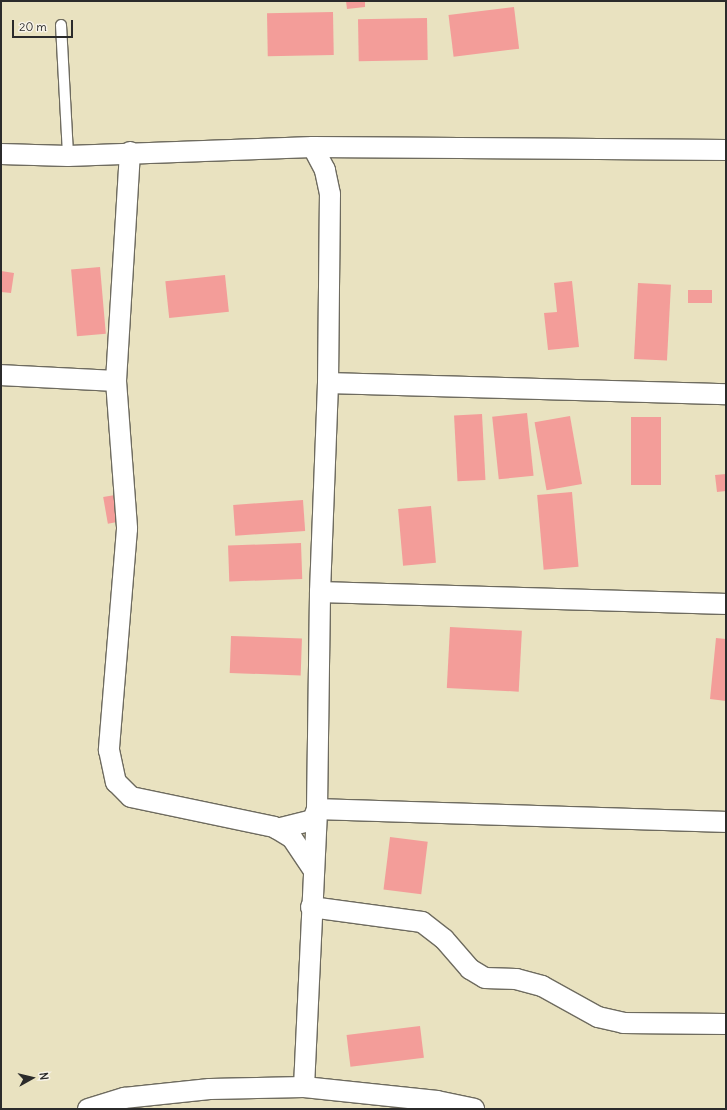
<!DOCTYPE html>
<style>
body{margin:0}
#map{position:relative;width:727px;height:1110px;overflow:hidden;background:#e9e2c0;font-family:Delius,sans-serif}
div>[style]{position:absolute}
[style*='--x']{left:calc(var(--x)*1px);top:calc(var(--y)*1px);width:calc(var(--w)*1px);rotate:calc(var(--a)*1deg)}
.building>*{inset:0;background:#f39d99;transform-origin:0 0}
.roads{filter:drop-shadow(1px 0 #6e6b5f) drop-shadow(-1px 0 #6e6b5f) drop-shadow(0 1px #6e6b5f) drop-shadow(0 -1px #6e6b5f)}
.lane>*{height:10px;margin:-5px;padding:0 5px;transform-origin:5px;border-radius:5px;background:#fff}
.street>*{height:20px;margin:-10px;padding:0 10px;transform-origin:10px;border-radius:10px;background:#fff}
span{translate:-50% -50%;white-space:nowrap;text-align:center;line-height:1.15;-webkit-text-stroke:3.5px #f7f3e8;paint-order:stroke}
.frame{position:absolute;inset:0;border:2px solid #2b2b2b;pointer-events:none}
.north{position:absolute;left:12px;top:1058px;width:40px;height:40px;-webkit-text-stroke:3px #f7f3e8;paint-order:stroke;rotate:82deg;font-size:11px;font-weight:700;line-height:16px;text-align:center;color:#2b2b2b}
.north::after{content:'';display:block;margin:auto;width:14px;height:18px;background:#2b2b2b;clip-path:polygon(50% 0,100% 100%,50% 72%,0 100%)}
.scale{position:absolute;left:12px;top:20px;width:61px;height:18px;box-sizing:border-box;border:2px solid #2b2b2b;border-top:0;padding-left:5px;font-size:12px;line-height:14px;white-space:nowrap;color:#2b2b2b;-webkit-text-stroke:3px #f7f3e8;paint-order:stroke}
</style>
<div id="map">
<div class="building">
<div style="clip-path:polygon(346px 1px,365px 1px,365px 7px,347px 9px)"></div>
<div style="left:514px;top:7px;width:42px;height:66px;rotate:83deg"></div>
<div style="left:333px;top:12px;width:43px;height:66px;rotate:89deg"></div>
<div style="left:427px;top:18px;width:42px;height:69px;rotate:89deg"></div>
<div style="left:100px;top:267px;width:67px;height:29px;rotate:85deg"></div>
<div style="clip-path:polygon(1px 271px,14px 273px,11px 293px,1px 292px)"></div>
<div style="left:225px;top:275px;width:37px;height:60px;rotate:84deg"></div>
<div style="clip-path:polygon(572px 281px,579px 347px,548px 350px,544px 313px,557px 312px,554px 283px)"></div>
<div style="left:638px;top:283px;width:33px;height:76px;rotate:3deg"></div>
<div style="left:712px;top:290px;width:13px;height:24px;rotate:90deg"></div>
<div style="left:527px;top:413px;width:63px;height:35px;rotate:84deg"></div>
<div style="left:482px;top:414px;width:66px;height:28px;rotate:87deg"></div>
<div style="left:570px;top:416px;width:69px;height:36px;rotate:80deg"></div>
<div style="left:631px;top:417px;width:30px;height:68px"></div>
<div style="clip-path:polygon(726px 474px,726px 491px,717px 492px,715px 475px)"></div>
<div style="left:572px;top:492px;width:75px;height:35px;rotate:85deg"></div>
<div style="left:115px;top:495px;width:27px;height:12px;rotate:80deg"></div>
<div style="left:303px;top:500px;width:31px;height:70px;rotate:86deg"></div>
<div style="left:431px;top:506px;width:57px;height:33px;rotate:85deg"></div>
<div style="left:301px;top:543px;width:36px;height:73px;rotate:88deg"></div>
<div style="left:450px;top:627px;width:72px;height:61px;rotate:3deg"></div>
<div style="left:231px;top:636px;width:71px;height:37px;rotate:2deg"></div>
<div style="clip-path:polygon(716px 638px,726px 639px,726px 701px,710px 699px)"></div>
<div style="left:390px;top:837px;width:38px;height:53px;rotate:7deg"></div>
<div style="left:420px;top:1026px;width:32px;height:74px;rotate:83deg"></div>
</div>
<div class="roads">
<div class="lane">
<div style="--x:61;--y:25;--w:131;--a:86.9"></div>
</div>
<div class="street">
<div style="--x:130;--y:152;--w:229;--a:93.5"></div>
<div style="--x:116;--y:381;--w:148;--a:85.7"></div>
<div style="--x:127;--y:529;--w:222;--a:94.7"></div>
<div style="--x:109;--y:750;--w:33;--a:78"></div>
<div style="--x:116;--y:782;--w:21;--a:45"></div>
<div style="--x:131;--y:797;--w:146;--a:11.8"></div>
<div style="--x:274;--y:827;--w:21;--a:31"></div>
<div style="--x:292;--y:838;--w:36;--a:56"></div>
<div style="--x:1;--y:154;--w:67;--a:1.7"></div>
<div style="--x:68;--y:156;--w:245;--a:-2.1"></div>
<div style="--x:313;--y:147;--w:413;--a:0.4"></div>
<div style="--x:1;--y:375;--w:115;--a:3"></div>
<div style="--x:328;--y:383;--w:398;--a:1.6"></div>
<div style="--x:320;--y:592;--w:406;--a:1.7"></div>
<div style="--x:277;--y:829;--w:37;--a:-14"></div>
<div style="--x:313;--y:820;--w:12;--a:-70"></div>
<div style="--x:317;--y:809;--w:409;--a:1.8"></div>
<div style="--x:311;--y:907;--w:112;--a:7.7"></div>
<div style="--x:422;--y:922;--w:28;--a:38"></div>
<div style="--x:444;--y:939;--w:40;--a:49"></div>
<div style="--x:470;--y:969;--w:17;--a:31"></div>
<div style="--x:485;--y:978;--w:31;--a:2"></div>
<div style="--x:516;--y:979;--w:27;--a:15"></div>
<div style="--x:542;--y:986;--w:64;--a:29"></div>
<div style="--x:598;--y:1017;--w:26;--a:13"></div>
<div style="--x:623;--y:1023;--w:103;--a:0.6"></div>
<div style="--x:304;--y:1087;--w:278;--a:-87.3"></div>
<div style="--x:317;--y:809;--w:217;--a:-89.2"></div>
<div style="--x:320;--y:592;--w:209;--a:-87.8"></div>
<div style="--x:328;--y:383;--w:189;--a:-89.4"></div>
<div style="--x:330;--y:194;--w:25;--a:-102"></div>
<div style="--x:325;--y:170;--w:26;--a:-118"></div>
<div style="--x:88;--y:1109;--w:38;--a:-17"></div>
<div style="--x:124;--y:1098;--w:86;--a:-6"></div>
<div style="--x:210;--y:1089;--w:94;--a:-1.2"></div>
<div style="--x:304;--y:1087;--w:134;--a:6"></div>
<div style="--x:437;--y:1101;--w:38;--a:12"></div>
</div>
</div>
<div class="frame"></div>
<div class="north">N</div>
<div class="scale">20 m</div>
</div>
